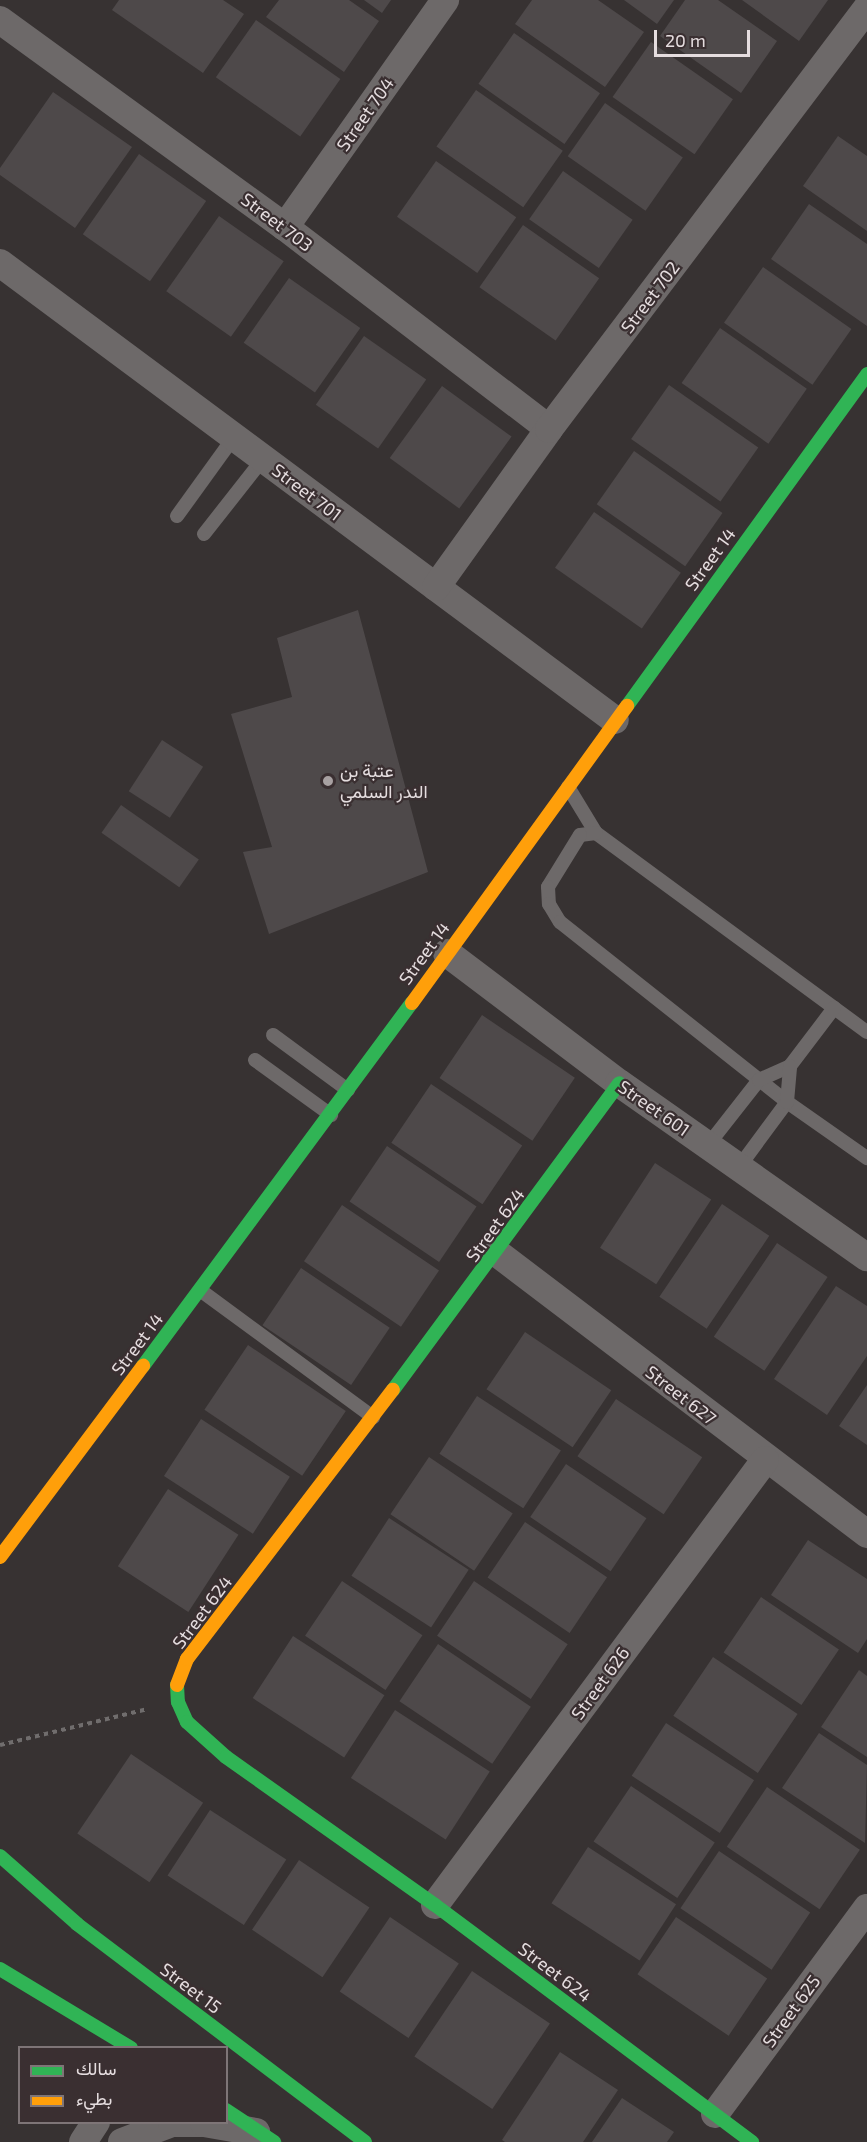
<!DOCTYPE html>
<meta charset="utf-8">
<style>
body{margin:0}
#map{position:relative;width:867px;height:2142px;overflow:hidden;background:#373232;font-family:"Exo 2",Vazirmatn,sans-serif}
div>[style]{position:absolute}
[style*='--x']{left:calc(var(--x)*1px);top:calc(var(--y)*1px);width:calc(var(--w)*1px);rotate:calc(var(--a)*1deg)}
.building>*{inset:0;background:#4e494a;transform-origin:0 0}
.path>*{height:4px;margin-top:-2px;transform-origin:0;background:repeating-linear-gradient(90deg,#706d6d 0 4.5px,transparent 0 9px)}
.lane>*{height:14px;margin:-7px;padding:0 7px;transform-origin:7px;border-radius:7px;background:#6d6969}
.street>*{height:28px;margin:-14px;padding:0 14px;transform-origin:14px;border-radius:14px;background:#6d6969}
.fast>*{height:14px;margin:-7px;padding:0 7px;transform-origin:7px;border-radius:7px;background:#30b455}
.slow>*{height:14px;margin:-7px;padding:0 7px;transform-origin:7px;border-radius:7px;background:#ff9f0a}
.dots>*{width:16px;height:16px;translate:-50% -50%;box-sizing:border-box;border:3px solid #3a2f31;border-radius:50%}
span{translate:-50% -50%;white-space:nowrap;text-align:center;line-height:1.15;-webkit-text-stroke:4.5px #3a2f31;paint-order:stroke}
.street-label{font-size:18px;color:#e5dddf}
.poi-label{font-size:18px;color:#e5dddf}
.left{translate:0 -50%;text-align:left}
.legend{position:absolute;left:18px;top:2046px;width:210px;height:78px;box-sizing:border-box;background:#3a2f31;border:2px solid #7e7577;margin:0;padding:8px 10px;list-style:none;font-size:18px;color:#e5dddf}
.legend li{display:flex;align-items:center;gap:12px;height:30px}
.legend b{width:30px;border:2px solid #7e7577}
.scale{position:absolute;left:654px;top:30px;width:96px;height:27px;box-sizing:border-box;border:3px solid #e5dddf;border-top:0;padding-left:8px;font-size:18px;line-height:21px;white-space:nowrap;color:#e5dddf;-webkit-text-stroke:4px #3a2f31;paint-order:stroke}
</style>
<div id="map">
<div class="building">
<div style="clip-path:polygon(119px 0,223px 0,244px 14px,203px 73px,112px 10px)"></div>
<div style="clip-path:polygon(279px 0,349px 0,379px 21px,344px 72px,266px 17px)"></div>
<div style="clip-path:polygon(364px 0,391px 0,382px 13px)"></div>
<div style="clip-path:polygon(532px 0,598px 0,644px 32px,605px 87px,515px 24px)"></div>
<div style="clip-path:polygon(624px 0,674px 0,657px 24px)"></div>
<div style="clip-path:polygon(685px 0,718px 0,777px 41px,741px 93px,660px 36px)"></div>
<div style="clip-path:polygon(742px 0,828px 0,799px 41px)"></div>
<div style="left:256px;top:20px;width:103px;height:70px;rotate:35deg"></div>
<div style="left:514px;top:33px;width:105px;height:62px;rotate:35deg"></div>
<div style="left:651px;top:42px;width:100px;height:67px;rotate:35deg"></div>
<div style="left:476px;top:90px;width:106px;height:69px;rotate:35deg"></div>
<div style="clip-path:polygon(53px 92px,132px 147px,75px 228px,0 175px,0 168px)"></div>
<div style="left:605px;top:103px;width:95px;height:65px;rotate:35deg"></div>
<div style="clip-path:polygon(838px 136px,867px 156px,867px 231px,803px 186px)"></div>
<div style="left:139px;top:154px;width:82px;height:98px;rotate:35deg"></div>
<div style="left:436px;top:161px;width:98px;height:68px;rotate:35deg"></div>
<div style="left:563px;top:171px;width:85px;height:59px;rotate:35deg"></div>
<div style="clip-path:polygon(809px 204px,867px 244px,867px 326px,771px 259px)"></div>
<div style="left:219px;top:216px;width:79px;height:92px;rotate:35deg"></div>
<div style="left:523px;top:225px;width:93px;height:76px;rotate:35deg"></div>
<div style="left:763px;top:267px;width:108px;height:68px;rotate:35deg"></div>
<div style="left:289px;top:278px;width:87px;height:79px;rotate:35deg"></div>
<div style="left:720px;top:328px;width:106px;height:67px;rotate:35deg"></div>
<div style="left:364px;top:336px;width:76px;height:84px;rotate:35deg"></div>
<div style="left:669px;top:385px;width:109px;height:66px;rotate:35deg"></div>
<div style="left:442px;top:386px;width:86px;height:89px;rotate:36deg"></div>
<div style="left:634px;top:451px;width:108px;height:65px;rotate:35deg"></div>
<div style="left:594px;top:512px;width:106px;height:68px;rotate:35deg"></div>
<div style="clip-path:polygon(358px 610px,428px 872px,269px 934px,243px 852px,272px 847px,231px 714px,292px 697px,277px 638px)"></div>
<div style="left:162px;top:740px;width:49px;height:61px;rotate:33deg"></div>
<div style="left:121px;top:805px;width:95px;height:34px;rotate:35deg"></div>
<div style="left:482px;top:1015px;width:112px;height:76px;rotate:34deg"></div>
<div style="left:431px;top:1084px;width:110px;height:71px;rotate:34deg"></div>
<div style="left:387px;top:1146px;width:108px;height:67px;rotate:34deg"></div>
<div style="left:655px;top:1163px;width:67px;height:101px;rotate:33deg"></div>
<div style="left:722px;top:1204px;width:57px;height:112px;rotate:34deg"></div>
<div style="left:342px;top:1205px;width:117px;height:68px;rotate:34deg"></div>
<div style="left:777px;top:1243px;width:61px;height:113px;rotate:34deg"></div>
<div style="left:301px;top:1268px;width:107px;height:69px;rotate:34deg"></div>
<div style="clip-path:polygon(836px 1286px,867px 1306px,867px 1356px,827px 1415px,774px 1379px)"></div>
<div style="left:525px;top:1332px;width:104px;height:69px;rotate:34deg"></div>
<div style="left:248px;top:1345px;width:118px;height:78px;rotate:34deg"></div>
<div style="clip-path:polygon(867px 1385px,867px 1445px,839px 1426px)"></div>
<div style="left:477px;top:1396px;width:100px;height:69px;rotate:33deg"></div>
<div style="left:616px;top:1399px;width:104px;height:69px;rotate:34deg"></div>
<div style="left:201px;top:1419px;width:106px;height:68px;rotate:33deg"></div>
<div style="left:429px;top:1457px;width:101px;height:69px;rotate:34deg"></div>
<div style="left:566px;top:1464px;width:97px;height:64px;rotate:34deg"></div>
<div style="left:168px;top:1489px;width:84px;height:92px;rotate:33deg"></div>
<div style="left:389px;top:1518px;width:95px;height:69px;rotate:33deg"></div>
<div style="left:525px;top:1522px;width:99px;height:67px;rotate:34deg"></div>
<div style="clip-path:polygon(808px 1540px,867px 1579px,867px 1639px,858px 1653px,771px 1595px)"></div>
<div style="left:342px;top:1581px;width:97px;height:66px;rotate:34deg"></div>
<div style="left:474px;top:1581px;width:113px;height:66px;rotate:34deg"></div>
<div style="left:761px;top:1597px;width:94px;height:67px;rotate:34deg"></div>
<div style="left:293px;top:1636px;width:109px;height:74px;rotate:33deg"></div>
<div style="left:438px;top:1644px;width:112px;height:69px;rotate:34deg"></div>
<div style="left:713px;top:1657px;width:102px;height:71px;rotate:34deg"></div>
<div style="clip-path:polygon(859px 1670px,867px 1676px,867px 1757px,821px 1727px)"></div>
<div style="left:395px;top:1710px;width:113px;height:81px;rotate:33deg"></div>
<div style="left:666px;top:1723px;width:105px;height:63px;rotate:33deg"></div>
<div style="clip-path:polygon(819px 1733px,867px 1765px,865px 1843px,782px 1788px)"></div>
<div style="left:131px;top:1754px;width:87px;height:96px;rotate:34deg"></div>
<div style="left:631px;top:1786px;width:101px;height:67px;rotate:34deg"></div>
<div style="left:767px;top:1787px;width:112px;height:72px;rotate:34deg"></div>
<div style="left:210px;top:1810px;width:91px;height:78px;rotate:33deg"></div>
<div style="left:588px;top:1847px;width:105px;height:67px;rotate:33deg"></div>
<div style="left:719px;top:1851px;width:110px;height:69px;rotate:34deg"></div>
<div style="left:299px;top:1860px;width:85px;height:84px;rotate:34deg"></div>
<div style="left:390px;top:1917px;width:83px;height:90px;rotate:34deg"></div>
<div style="left:676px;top:1917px;width:110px;height:69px;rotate:34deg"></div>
<div style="left:472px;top:1971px;width:94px;height:103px;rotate:34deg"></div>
<div style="clip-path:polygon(560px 2052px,618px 2090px,583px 2142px,505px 2142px,502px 2140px)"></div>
<div style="clip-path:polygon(622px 2098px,674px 2132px,667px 2142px,592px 2142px)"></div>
</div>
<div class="path">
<div style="--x:0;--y:1745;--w:152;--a:-13.7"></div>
</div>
<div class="lane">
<div style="--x:177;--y:516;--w:97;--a:-54.2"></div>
<div style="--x:204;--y:534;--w:95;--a:-51.8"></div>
<div style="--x:568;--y:787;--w:54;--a:58.7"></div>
<div style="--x:596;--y:833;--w:336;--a:36.3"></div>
<div style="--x:596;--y:833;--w:16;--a:173"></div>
<div style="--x:580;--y:835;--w:61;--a:121.6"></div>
<div style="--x:548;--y:887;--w:17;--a:87"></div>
<div style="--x:549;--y:904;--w:21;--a:59"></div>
<div style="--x:560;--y:922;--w:290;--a:38.4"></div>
<div style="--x:787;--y:1102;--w:98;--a:35"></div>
<div style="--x:273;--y:1035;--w:93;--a:36.3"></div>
<div style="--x:255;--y:1060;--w:94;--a:35.9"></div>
<div style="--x:708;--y:1145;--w:83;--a:-51.9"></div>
<div style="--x:759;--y:1080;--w:34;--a:-24"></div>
<div style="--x:790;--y:1066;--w:73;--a:-52.8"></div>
<div style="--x:739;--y:1167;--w:81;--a:-53.6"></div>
<div style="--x:787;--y:1102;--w:36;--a:-85"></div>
<div style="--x:200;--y:1290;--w:215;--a:36.3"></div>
</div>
<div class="street">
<div style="--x:0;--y:20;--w:352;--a:36"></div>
<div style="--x:285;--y:227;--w:332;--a:37.4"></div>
<div style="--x:285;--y:227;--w:278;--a:-54.8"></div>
<div style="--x:0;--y:263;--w:766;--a:36.62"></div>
<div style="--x:436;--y:587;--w:194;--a:-54.4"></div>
<div style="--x:549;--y:429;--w:528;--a:-52.93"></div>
<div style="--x:447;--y:953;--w:216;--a:37.1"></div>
<div style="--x:619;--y:1083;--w:303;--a:35.1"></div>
<div style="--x:497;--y:1253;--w:465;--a:37.2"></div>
<div style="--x:435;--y:1905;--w:554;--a:-53.44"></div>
<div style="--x:715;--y:2114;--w:256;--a:-53.6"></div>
<div style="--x:83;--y:2142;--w:24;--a:-57"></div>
<div style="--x:122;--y:2142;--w:53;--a:-20.8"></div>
<div style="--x:172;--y:2123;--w:32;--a:0"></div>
<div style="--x:204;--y:2123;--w:53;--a:9.8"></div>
</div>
<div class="fast">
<div style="--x:627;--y:706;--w:410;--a:-54.1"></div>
<div style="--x:143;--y:1366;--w:452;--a:-53.5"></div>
<div style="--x:393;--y:1390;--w:381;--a:-53.6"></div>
<div style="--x:177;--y:1685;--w:17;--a:87"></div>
<div style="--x:178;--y:1702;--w:22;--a:66"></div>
<div style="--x:187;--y:1722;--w:52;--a:41.9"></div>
<div style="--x:226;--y:1757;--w:256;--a:35.3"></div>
<div style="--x:435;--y:1905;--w:396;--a:36.8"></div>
<div style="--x:0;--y:1856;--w:103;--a:41.4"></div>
<div style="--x:77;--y:1924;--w:361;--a:37.1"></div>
<div style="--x:0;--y:1969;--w:153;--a:31.1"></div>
<div style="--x:226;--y:2110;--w:58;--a:33.7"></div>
</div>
<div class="slow">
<div style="--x:412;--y:1003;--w:367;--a:-54.1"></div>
<div style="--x:0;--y:1557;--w:239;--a:-53.2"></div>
<div style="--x:177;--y:1685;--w:28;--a:-69"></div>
<div style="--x:187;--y:1659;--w:339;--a:-52.6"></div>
</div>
<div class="dots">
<div style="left:328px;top:781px;background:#a8a1a2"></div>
</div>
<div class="street-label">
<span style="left:365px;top:114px;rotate:-55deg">Street 704</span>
<span style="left:277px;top:222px;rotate:37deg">Street 703</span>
<span style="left:650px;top:297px;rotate:-53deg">Street 702</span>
<span style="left:307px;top:492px;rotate:37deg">Street 701</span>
<span style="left:710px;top:559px;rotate:-54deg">Street 14</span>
<span style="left:424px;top:953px;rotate:-54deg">Street 14</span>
<span style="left:654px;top:1108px;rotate:35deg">Street 601</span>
<span style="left:495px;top:1225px;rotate:-54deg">Street 624</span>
<span style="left:137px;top:1344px;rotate:-53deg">Street 14</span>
<span style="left:681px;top:1395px;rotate:38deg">Street 627</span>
<span style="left:202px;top:1612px;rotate:-53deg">Street 624</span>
<span style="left:600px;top:1683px;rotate:-54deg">Street 626</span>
<span style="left:555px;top:1972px;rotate:37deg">Street 624</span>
<span style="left:191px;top:1988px;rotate:37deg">Street 15</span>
<span style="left:791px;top:2011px;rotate:-54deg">Street 625</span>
</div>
<div class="poi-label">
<span class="left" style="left:340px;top:781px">عتبة بن<br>الندر السلمي</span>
</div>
<ul class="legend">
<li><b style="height:8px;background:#30b455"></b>سالك</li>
<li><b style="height:8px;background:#ff9f0a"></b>بطيء</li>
</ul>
<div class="scale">20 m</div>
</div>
